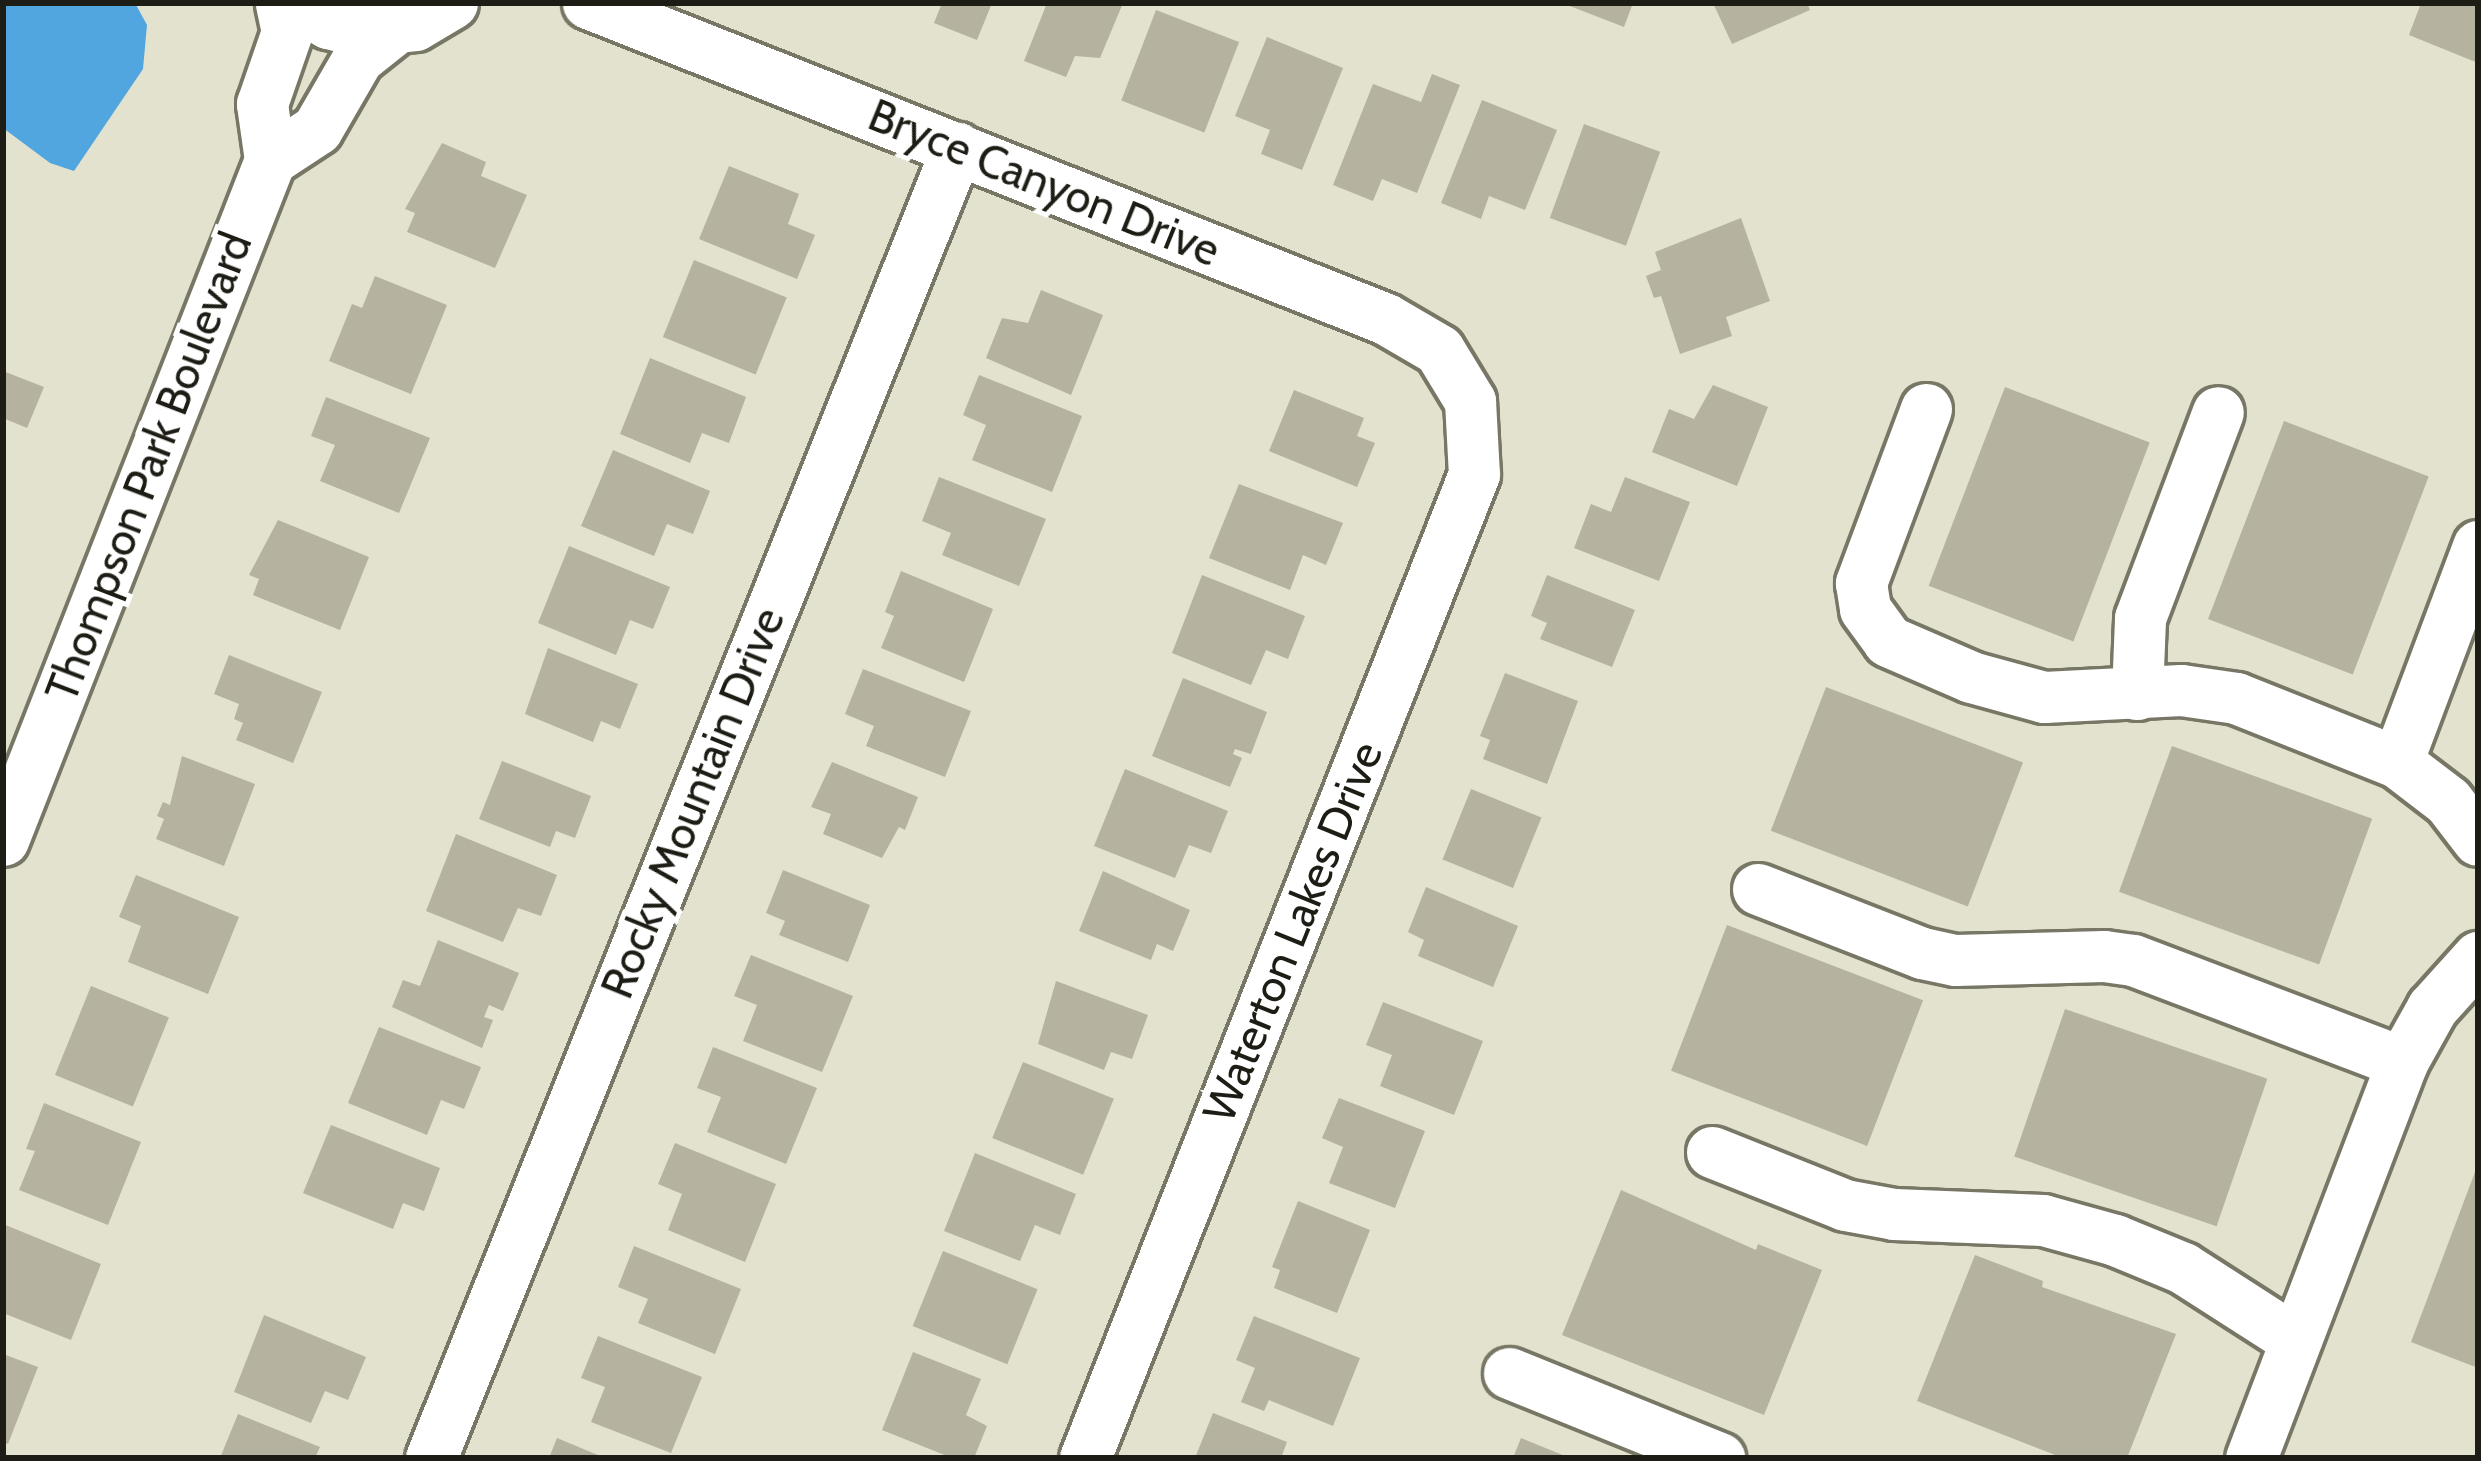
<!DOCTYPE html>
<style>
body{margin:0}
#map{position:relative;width:2481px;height:1461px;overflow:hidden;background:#e3e2ce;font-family:Cabin,sans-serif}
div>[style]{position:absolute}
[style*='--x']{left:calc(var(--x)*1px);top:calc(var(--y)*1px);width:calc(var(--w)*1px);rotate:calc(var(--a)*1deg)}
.water>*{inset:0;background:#52a6df}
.building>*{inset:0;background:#b5b3a0;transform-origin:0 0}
.roads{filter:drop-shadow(3px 0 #787765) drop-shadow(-3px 0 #787765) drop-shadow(0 3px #787765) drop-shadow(0 -3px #787765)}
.minor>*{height:51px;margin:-25.5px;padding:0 25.5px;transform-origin:25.5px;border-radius:25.5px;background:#fff}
span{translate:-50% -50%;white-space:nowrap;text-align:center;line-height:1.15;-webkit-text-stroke:10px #fff;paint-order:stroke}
.street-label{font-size:45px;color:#1d1c15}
.frame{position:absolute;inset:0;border:6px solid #1d1c15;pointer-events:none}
</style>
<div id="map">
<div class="water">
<div style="clip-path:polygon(3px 3px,135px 3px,147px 25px,143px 69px,74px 171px,50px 163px,3px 128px)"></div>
</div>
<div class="building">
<div style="clip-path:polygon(942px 3px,992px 3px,977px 40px,934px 23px)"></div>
<div style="clip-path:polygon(1047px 3px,1123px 3px,1100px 58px,1075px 56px,1066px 77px,1024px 61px)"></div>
<div style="clip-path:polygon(1562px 3px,1633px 3px,1624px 27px)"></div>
<div style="clip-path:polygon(1713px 3px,1807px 3px,1810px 10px,1732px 44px)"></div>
<div style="clip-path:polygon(2421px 3px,2478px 3px,2478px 63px,2409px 35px)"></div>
<div style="left:1156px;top:10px;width:89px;height:97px;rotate:21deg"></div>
<div style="clip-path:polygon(1267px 37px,1343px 68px,1302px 170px,1261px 154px,1270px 130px,1235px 116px)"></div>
<div style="clip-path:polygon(1432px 74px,1460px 85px,1417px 193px,1382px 179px,1373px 201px,1333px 185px,1373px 84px,1421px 102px)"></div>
<div style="clip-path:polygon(1482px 100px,1557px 130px,1525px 210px,1489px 196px,1481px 219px,1441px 203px)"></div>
<div style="left:1584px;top:124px;width:81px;height:100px;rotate:20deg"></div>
<div style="clip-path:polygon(442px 143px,486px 162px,481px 176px,527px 195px,495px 268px,407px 232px,415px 213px,405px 209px)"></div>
<div style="clip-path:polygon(729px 166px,799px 194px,788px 224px,815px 235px,797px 279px,699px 239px)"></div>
<div style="clip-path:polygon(1741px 218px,1770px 301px,1726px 317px,1732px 336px,1680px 354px,1661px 296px,1654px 298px,1646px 276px,1661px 270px,1655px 252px)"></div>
<div style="left:694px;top:260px;width:100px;height:83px;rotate:22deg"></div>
<div style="clip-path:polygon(375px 276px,447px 305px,411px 394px,329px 361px,352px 304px,362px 308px)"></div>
<div style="clip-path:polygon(1041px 290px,1103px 315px,1071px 395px,986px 358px,1002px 318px,1028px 323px)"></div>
<div style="clip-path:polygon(650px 358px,746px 397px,729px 443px,702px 433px,690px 463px,620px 434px)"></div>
<div style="clip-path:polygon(3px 371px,44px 387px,27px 428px,3px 418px)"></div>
<div style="clip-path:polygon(979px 375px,1082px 416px,1052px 492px,972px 460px,986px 425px,963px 415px)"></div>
<div style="clip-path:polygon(1713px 385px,1768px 407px,1737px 486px,1652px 452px,1669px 409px,1694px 419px)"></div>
<div style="left:2005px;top:387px;width:155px;height:213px;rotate:21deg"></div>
<div style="clip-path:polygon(1294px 390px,1364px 418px,1357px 436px,1375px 443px,1357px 487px,1269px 451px)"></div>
<div style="clip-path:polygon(326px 397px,430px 438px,399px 513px,320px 481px,335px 445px,311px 436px)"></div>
<div style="left:2284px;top:421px;width:155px;height:212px;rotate:21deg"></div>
<div style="clip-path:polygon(613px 450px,710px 491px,693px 534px,667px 524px,654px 556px,581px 526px)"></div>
<div style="clip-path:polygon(939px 477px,1046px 519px,1019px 586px,942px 555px,951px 533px,922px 521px)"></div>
<div style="clip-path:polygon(1625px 477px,1690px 502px,1659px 581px,1574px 548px,1591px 504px,1611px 512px)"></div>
<div style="clip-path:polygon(1239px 484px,1343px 523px,1326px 565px,1303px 555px,1290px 590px,1209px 558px)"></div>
<div style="clip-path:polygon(278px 520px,369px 557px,340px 630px,253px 595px,259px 579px,249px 575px)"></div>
<div style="clip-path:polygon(569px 546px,670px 587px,653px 629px,630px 620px,616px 655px,538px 623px)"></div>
<div style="clip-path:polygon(901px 571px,993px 609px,964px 682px,881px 648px,894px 616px,885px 612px)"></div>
<div style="clip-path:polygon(1202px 575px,1305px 616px,1288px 659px,1266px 650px,1251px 685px,1172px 653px)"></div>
<div style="clip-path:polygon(1547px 575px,1635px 610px,1612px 667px,1540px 639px,1547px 623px,1531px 616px)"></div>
<div style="clip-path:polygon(548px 648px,638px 684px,620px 729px,601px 721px,593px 742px,525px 714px)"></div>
<div style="clip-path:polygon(229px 655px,322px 692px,293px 763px,236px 740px,243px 723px,234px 719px,239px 704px,214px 694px)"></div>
<div style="clip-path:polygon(863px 669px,971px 711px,945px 777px,866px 746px,874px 726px,845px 714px)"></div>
<div style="clip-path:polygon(1505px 673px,1578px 701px,1547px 784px,1483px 759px,1490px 740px,1480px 736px)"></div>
<div style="clip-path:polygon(1183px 678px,1267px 712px,1251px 754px,1235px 749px,1233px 754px,1242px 758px,1230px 787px,1152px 756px)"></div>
<div style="left:1826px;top:687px;width:211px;height:154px;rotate:21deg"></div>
<div style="left:2172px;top:746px;width:213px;height:155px;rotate:20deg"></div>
<div style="clip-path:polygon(182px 756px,255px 784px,224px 866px,156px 839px,164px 819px,157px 816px,163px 802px,170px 805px)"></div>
<div style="clip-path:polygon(502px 761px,591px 796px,575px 838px,556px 831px,550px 847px,479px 819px)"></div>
<div style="clip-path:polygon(832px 762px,918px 797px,905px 830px,899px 827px,882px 858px,823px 834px,831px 814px,811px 807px)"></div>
<div style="clip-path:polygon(1125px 769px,1228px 811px,1211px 853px,1189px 845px,1175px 878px,1094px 846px)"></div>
<div style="left:1471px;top:789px;width:76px;height:76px;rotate:22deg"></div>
<div style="clip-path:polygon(456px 834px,557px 875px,541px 916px,518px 908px,503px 942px,426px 911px)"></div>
<div style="clip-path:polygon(783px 870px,870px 905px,848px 962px,779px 935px,785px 921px,766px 913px)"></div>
<div style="clip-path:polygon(1103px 871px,1190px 910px,1173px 951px,1157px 944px,1151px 960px,1079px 931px)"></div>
<div style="clip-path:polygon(136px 875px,239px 917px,208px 994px,128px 962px,141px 926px,119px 917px)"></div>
<div style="clip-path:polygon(1426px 887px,1518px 926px,1493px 987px,1418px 956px,1424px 940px,1408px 932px)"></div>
<div style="left:1727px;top:925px;width:210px;height:156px;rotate:21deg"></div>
<div style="clip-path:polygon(438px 940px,519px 973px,503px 1011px,489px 1005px,484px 1017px,493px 1020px,482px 1048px,392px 1007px,403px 980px,420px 986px)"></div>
<div style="clip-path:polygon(751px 955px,853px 996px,822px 1072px,743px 1041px,757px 1005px,734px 996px)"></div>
<div style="clip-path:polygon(1056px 981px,1148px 1015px,1132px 1059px,1111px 1052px,1104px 1070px,1038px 1044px)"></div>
<div style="left:91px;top:986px;width:84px;height:96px;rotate:22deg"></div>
<div style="clip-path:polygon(1383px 1002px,1483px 1041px,1454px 1115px,1380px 1086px,1392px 1055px,1366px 1045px)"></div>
<div style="left:2065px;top:1009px;width:214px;height:156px;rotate:19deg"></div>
<div style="clip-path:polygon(379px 1027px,481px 1067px,464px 1109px,441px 1100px,427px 1135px,348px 1103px)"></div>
<div style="clip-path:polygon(713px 1047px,817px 1088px,786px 1164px,707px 1132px,721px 1097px,697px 1088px)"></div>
<div style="left:1023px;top:1062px;width:98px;height:82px;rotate:22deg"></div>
<div style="clip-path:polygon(1339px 1098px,1425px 1131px,1395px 1208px,1329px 1183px,1343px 1147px,1322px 1138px)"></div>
<div style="clip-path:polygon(44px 1103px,141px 1142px,108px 1225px,19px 1190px,35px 1151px,26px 1149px)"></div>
<div style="clip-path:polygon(331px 1125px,440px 1168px,424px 1211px,403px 1203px,393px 1229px,303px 1193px)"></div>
<div style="clip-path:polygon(675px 1143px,776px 1184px,745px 1262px,668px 1230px,682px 1194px,658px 1184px)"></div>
<div style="clip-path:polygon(975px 1153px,1076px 1194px,1060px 1235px,1035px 1225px,1020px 1261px,944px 1231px)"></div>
<div style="clip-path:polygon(2478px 1164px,2478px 1368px,2411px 1342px)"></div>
<div style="clip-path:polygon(1621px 1190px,1756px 1250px,1758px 1244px,1822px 1270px,1764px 1415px,1562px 1335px)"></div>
<div style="clip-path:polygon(1298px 1201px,1370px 1230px,1337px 1313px,1274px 1288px,1280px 1270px,1272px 1267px)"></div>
<div style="clip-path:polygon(3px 1224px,101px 1264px,71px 1340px,3px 1313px)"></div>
<div style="clip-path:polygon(634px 1246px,741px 1289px,715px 1354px,638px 1323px,648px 1299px,618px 1287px)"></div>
<div style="left:943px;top:1251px;width:102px;height:81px;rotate:22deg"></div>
<div style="clip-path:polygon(1975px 1255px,2043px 1281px,2042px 1287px,2176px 1334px,2127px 1458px,2063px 1458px,1917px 1401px)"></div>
<div style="clip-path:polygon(264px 1315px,366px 1357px,348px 1400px,325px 1391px,311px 1423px,234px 1392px)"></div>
<div style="clip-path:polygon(1254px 1316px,1360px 1358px,1333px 1426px,1269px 1400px,1264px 1411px,1241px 1402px,1255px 1368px,1236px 1360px)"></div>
<div style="clip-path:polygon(598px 1336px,702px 1377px,671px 1453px,591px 1422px,605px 1387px,581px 1378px)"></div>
<div style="clip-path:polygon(913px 1352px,981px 1379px,966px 1415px,987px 1426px,974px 1458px,952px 1458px,882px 1430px)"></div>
<div style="clip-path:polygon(3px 1354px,38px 1367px,8px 1444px,3px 1442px)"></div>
<div style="clip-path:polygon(1213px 1413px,1287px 1442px,1281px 1458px,1195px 1458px)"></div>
<div style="clip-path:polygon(238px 1414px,320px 1447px,315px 1458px,220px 1458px)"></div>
<div style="clip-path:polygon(557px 1438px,605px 1458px,549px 1458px)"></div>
<div style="clip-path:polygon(1521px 1438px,1570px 1458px,1513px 1458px)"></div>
</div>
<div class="roads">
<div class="minor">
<div style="--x:297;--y:3;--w:37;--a:33"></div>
<div style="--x:328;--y:23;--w:33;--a:14"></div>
<div style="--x:360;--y:31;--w:55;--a:-6.2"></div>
<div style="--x:415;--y:25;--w:43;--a:-30.7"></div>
<div style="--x:588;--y:3;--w:858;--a:21.6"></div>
<div style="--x:1386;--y:319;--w:61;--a:30.3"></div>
<div style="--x:1439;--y:350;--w:60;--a:58.7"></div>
<div style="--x:1470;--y:401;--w:73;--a:86.9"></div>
<div style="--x:1474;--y:474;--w:1058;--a:111.57"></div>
<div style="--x:270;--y:160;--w:56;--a:-33.4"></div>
<div style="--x:317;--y:129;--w:82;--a:-60"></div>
<div style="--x:358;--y:58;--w:43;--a:-38.5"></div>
<div style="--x:1926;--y:409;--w:186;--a:110.5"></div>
<div style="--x:1861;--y:583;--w:26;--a:81"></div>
<div style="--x:1865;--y:609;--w:39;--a:54"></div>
<div style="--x:1888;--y:641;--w:90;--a:23.4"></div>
<div style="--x:1971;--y:677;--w:76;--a:15.3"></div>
<div style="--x:2044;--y:697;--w:137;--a:-2.9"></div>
<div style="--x:2181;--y:690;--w:56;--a:8.3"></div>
<div style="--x:2236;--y:698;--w:173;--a:21.7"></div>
<div style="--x:2397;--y:762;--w:64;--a:37.4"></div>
<div style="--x:2448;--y:801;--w:49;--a:52.4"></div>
<div style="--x:2137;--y:694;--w:76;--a:-87.7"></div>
<div style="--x:2140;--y:618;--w:220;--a:-69.3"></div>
<div style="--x:2397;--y:762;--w:231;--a:-69.4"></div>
<div style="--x:3;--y:840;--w:731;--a:-68.56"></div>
<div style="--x:270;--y:160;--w:57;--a:-98.1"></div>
<div style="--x:262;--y:104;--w:76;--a:-70.9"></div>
<div style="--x:287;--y:32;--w:30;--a:-102"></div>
<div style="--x:1758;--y:889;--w:176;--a:21.3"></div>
<div style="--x:1922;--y:953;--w:34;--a:12"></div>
<div style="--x:1955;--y:960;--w:149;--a:-1.5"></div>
<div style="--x:2104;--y:956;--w:29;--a:8"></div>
<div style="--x:2133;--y:960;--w:288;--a:20.8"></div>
<div style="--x:1712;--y:1152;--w:143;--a:21.7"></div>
<div style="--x:1845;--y:1205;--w:50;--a:10.4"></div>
<div style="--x:1894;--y:1214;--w:149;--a:2.3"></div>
<div style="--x:2043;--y:1220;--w:75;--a:15.5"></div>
<div style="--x:2115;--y:1240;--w:74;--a:22.4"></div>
<div style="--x:2183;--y:1268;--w:133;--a:32.7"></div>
<div style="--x:1509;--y:1373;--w:227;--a:22"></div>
<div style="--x:431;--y:1458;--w:1412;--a:-68.12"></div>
<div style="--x:2251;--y:1458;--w:424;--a:-69.1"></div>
<div style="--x:2402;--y:1062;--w:62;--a:-60.9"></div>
<div style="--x:2432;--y:1008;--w:69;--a:-48"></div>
</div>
</div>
<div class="street-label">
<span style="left:1044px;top:183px;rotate:22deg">Bryce Canyon Drive</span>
<span style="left:149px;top:467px;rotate:-69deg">Thompson Park Boulevard</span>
<span style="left:693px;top:803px;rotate:-68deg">Rocky Mountain Drive</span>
<span style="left:1293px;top:932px;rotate:-68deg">Waterton Lakes Drive</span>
</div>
<div class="frame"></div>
</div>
